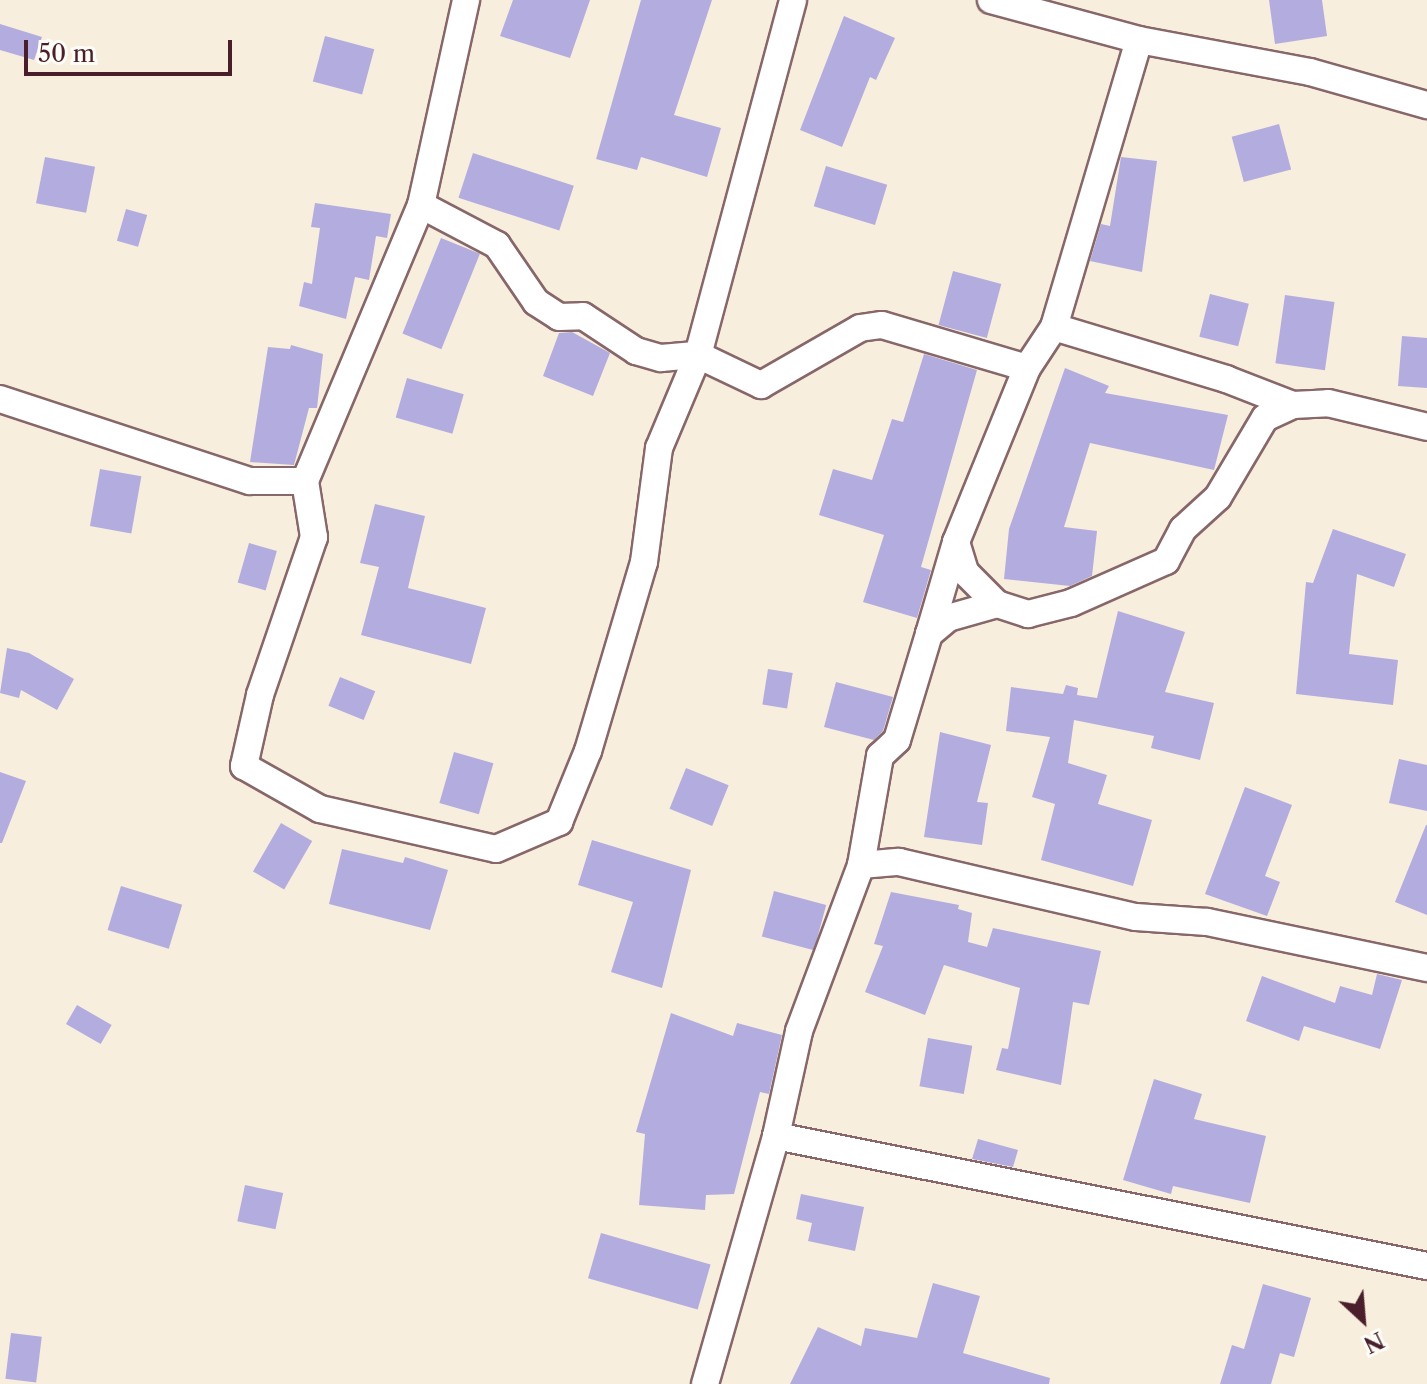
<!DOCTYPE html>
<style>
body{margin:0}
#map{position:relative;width:1427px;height:1384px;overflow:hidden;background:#f8eedd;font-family:"Libre Caslon Text",serif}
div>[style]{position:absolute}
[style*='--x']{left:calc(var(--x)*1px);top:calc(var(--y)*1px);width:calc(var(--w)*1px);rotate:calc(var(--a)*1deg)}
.building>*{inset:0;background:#b3acdf;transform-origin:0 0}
.roads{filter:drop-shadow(2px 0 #876769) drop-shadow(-2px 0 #876769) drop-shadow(0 2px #876769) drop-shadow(0 -2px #876769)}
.minor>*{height:26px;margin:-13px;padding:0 13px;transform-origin:13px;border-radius:13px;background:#fff}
span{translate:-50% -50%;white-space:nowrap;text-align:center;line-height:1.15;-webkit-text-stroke:7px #fdfcf7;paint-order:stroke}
.north{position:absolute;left:1323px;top:1280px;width:80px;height:80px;-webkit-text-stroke:6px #fdfcf7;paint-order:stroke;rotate:154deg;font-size:22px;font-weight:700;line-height:32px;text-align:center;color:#4a1f2b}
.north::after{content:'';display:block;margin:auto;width:28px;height:36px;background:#4a1f2b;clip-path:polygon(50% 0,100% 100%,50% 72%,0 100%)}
.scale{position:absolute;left:24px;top:40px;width:208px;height:36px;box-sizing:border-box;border:4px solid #4a1f2b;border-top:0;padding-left:10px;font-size:24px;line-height:28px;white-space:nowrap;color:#4a1f2b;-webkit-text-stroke:6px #fdfcf7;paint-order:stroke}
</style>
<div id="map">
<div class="building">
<div style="clip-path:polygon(513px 0,590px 0,570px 58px,500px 36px)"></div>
<div style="clip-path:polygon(641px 0,712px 0,674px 115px,721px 128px,707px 177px,641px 157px,637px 170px,596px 159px)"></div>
<div style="clip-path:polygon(1269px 0,1322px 0,1327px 36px,1275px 44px)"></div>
<div style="clip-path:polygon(844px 16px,895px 38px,876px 80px,870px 77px,842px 147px,800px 130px)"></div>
<div style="clip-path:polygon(0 24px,42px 37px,34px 60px,0 50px)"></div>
<div style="left:325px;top:36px;width:51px;height:47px;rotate:15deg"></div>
<div style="left:1279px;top:124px;width:47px;height:49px;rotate:75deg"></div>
<div style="left:473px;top:153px;width:106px;height:47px;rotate:18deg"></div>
<div style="left:45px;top:157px;width:51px;height:47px;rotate:11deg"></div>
<div style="clip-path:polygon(1121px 157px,1157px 161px,1142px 272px,1090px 261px,1101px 224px,1110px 226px)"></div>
<div style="left:826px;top:166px;width:64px;height:42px;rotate:17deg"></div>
<div style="clip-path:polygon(315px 203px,391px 214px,387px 238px,376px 236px,369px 280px,355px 277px,346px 319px,299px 306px,304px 282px,312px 284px,320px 228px,311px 227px)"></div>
<div style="left:126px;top:209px;width:22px;height:33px;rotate:16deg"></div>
<div style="left:441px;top:238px;width:42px;height:103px;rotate:22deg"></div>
<div style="left:953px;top:271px;width:50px;height:56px;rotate:15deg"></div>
<div style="left:1210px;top:294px;width:40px;height:44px;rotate:14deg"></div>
<div style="left:1285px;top:295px;width:50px;height:69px;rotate:8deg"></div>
<div style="clip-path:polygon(572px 332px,610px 353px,593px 396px,543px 376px,559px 333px)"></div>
<div style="clip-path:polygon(1402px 336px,1427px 338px,1427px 388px,1398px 386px)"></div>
<div style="clip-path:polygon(291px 345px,323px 354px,317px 408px,309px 408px,294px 465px,250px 462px,268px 347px,290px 349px)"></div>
<div style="clip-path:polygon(924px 354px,977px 370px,921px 567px,931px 570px,917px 618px,863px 602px,884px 535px,819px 515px,833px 469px,872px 480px,892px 419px,903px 422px)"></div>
<div style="clip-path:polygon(1065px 368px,1109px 386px,1105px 393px,1228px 415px,1214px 470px,1090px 443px,1064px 527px,1097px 531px,1092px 576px,1070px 586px,1004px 579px,1009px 529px)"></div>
<div style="left:407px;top:378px;width:59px;height:41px;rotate:16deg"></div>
<div style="left:100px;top:469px;width:42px;height:58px;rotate:10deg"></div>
<div style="clip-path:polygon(375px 504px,425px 516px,408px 588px,486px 608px,471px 664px,361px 635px,379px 567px,360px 563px)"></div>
<div style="clip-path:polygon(1333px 529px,1406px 554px,1394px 587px,1357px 574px,1349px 654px,1398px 660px,1393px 705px,1296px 694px,1306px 582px,1313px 583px)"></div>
<div style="left:249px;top:543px;width:29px;height:41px;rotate:16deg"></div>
<div style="clip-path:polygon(1118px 611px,1185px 632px,1165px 692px,1214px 703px,1200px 760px,1151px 748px,1154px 736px,1074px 720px,1068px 763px,1107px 775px,1098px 804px,1152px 820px,1133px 886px,1041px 860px,1055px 804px,1032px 797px,1050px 737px,1006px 731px,1011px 687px,1063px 694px,1066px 685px,1078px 688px,1077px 695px,1097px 698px)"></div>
<div style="clip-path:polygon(7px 648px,29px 653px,74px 679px,57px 710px,21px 690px,19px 698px,0 693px)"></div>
<div style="left:768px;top:669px;width:25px;height:36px;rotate:9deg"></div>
<div style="left:340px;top:677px;width:38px;height:31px;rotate:22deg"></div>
<div style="clip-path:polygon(836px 682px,893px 697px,883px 731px,874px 740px,824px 727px)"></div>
<div style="clip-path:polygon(940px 732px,991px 745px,977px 802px,988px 803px,982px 845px,924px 837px)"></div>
<div style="left:454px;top:752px;width:41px;height:53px;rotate:16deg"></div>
<div style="clip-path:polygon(1399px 759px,1427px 765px,1427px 811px,1389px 803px)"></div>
<div style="left:686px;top:768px;width:46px;height:44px;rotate:22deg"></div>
<div style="clip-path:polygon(0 772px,26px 781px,2px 843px,0 843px)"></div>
<div style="clip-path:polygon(1245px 787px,1292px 805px,1265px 876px,1280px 882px,1267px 916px,1205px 894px)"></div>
<div style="left:281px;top:823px;width:36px;height:56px;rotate:30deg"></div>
<div style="clip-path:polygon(1426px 825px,1427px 825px,1427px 915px,1395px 902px)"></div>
<div style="clip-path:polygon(592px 840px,691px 870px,662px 988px,611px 972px,633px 902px,578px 885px)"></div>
<div style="clip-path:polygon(342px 849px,403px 863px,405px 857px,448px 870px,430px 930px,329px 904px)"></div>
<div style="left:121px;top:886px;width:64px;height:46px;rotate:17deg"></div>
<div style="left:774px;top:891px;width:54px;height:47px;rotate:15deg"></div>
<div style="clip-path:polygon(891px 892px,959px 905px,958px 909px,972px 913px,968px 942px,987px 947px,993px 928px,1101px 951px,1089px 1005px,1073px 1002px,1061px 1085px,996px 1070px,1002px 1048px,1008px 1049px,1020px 988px,944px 965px,925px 1015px,865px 992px,883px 946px,874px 944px)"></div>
<div style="clip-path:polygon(1377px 974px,1402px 980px,1380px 1049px,1304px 1026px,1299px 1041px,1246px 1021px,1262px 976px,1335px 1003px,1340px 986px,1372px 995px)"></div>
<div style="left:77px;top:1005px;width:40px;height:22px;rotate:30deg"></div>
<div style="clip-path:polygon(671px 1013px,733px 1036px,737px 1023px,782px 1035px,769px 1094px,760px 1092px,734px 1194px,706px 1195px,705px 1210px,639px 1205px,645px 1134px,636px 1132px)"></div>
<div style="left:928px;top:1038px;width:45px;height:49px;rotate:10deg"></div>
<div style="clip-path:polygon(1154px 1079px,1202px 1094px,1194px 1119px,1266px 1136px,1250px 1203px,1173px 1186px,1171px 1194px,1123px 1180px)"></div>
<div style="clip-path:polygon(978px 1139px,1018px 1150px,1013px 1167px,972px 1159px)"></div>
<div style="left:245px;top:1185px;width:39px;height:37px;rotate:12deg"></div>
<div style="clip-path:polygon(801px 1194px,864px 1207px,855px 1251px,808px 1241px,812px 1223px,796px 1219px)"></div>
<div style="left:601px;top:1233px;width:114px;height:47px;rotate:16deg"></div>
<div style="clip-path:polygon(933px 1283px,980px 1296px,963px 1353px,1050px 1378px,1049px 1384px,790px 1384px,818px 1327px,861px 1346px,865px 1328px,917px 1338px)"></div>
<div style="clip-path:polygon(1263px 1284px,1311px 1298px,1294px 1357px,1280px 1353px,1271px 1384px,1220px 1384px,1232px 1345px,1244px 1349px)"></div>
<div style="left:11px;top:1333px;width:31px;height:46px;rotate:7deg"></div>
</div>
<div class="roads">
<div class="minor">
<div style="--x:991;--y:0;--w:153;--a:15.1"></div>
<div style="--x:1139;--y:40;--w:174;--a:10.6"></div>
<div style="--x:1310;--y:72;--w:122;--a:15.8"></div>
<div style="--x:421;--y:205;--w:86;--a:27.8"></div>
<div style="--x:497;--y:245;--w:69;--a:55.6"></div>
<div style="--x:536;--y:302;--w:27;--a:33"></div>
<div style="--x:559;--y:317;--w:24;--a:-2"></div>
<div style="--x:583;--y:316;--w:64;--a:33.4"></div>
<div style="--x:636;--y:351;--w:26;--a:16"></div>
<div style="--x:661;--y:358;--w:37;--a:-5"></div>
<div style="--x:698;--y:355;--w:70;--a:25.5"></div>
<div style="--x:761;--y:385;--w:114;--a:-29.9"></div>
<div style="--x:860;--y:328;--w:22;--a:-8"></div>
<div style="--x:882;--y:325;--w:151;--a:16.5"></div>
<div style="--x:1027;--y:368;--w:188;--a:112.2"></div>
<div style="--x:956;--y:542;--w:31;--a:73"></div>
<div style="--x:965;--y:572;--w:45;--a:45"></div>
<div style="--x:997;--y:604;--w:33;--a:18"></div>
<div style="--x:1028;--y:614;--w:44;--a:-14.3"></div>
<div style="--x:1071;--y:603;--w:104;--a:-23.9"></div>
<div style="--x:1166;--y:561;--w:36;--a:-62"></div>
<div style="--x:1183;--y:529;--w:47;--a:-42.4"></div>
<div style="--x:1218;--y:497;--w:92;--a:-59.3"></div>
<div style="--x:1265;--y:418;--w:31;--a:-25"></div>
<div style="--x:1293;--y:405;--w:35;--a:-3"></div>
<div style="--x:1328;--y:403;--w:102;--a:13.6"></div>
<div style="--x:1054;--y:327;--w:180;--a:16.8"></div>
<div style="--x:1226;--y:379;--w:72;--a:21.2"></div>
<div style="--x:1027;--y:368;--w:49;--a:-56.6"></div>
<div style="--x:1054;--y:327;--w:299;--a:-73.5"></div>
<div style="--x:0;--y:399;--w:263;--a:18.2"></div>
<div style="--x:250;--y:481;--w:55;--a:0"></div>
<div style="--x:305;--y:481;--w:299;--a:-67.2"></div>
<div style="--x:421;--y:205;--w:210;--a:-77.6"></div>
<div style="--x:305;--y:481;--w:57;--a:80.9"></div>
<div style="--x:314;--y:537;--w:167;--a:108.9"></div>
<div style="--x:260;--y:695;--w:73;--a:102.7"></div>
<div style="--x:244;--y:766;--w:87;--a:29.5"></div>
<div style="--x:320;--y:809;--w:180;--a:12.8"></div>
<div style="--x:496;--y:849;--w:69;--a:-23.2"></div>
<div style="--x:559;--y:822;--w:77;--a:-67.8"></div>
<div style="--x:588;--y:751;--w:197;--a:-73.5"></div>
<div style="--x:644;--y:562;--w:115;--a:-82.5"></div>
<div style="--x:659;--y:448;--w:101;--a:-67.2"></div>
<div style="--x:698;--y:355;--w:367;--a:-75"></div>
<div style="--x:929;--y:634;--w:96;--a:-73.6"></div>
<div style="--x:861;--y:865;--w:38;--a:-5"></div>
<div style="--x:899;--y:862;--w:243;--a:13.1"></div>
<div style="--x:1136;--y:917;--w:71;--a:4"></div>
<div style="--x:1207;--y:922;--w:225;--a:11.8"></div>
<div style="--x:776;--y:1136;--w:664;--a:11.29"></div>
<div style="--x:705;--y:1384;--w:258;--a:-74"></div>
<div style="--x:776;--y:1136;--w:107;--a:-77.6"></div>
<div style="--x:799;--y:1031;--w:177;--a:-69.5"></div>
<div style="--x:861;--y:865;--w:111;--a:-80.1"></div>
<div style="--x:880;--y:756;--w:23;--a:-43"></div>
<div style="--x:897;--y:740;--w:111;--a:-73.2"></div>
<div style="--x:929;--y:634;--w:25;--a:-40"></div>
<div style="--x:948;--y:618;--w:51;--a:-15.9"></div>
</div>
</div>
<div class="north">N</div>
<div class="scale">50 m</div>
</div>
